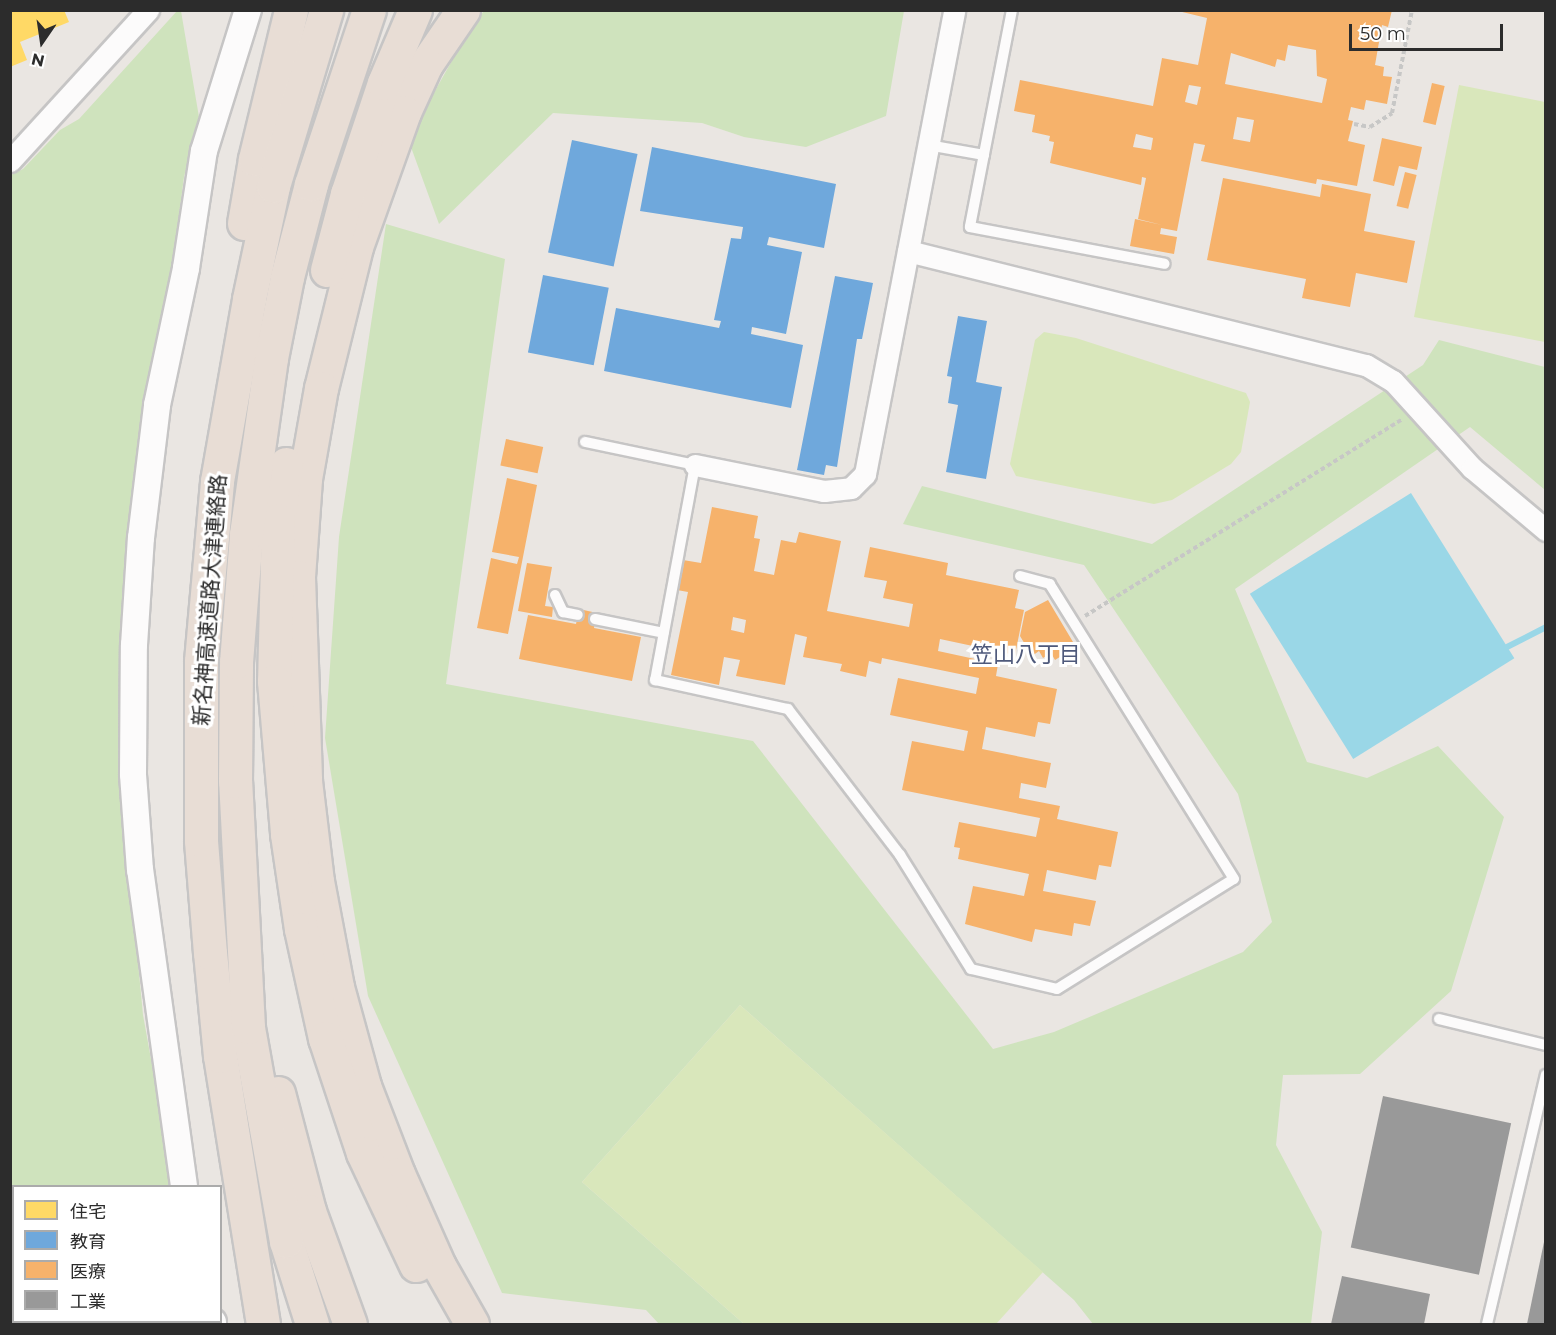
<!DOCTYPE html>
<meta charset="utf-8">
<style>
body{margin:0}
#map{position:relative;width:1556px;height:1335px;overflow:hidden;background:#eae6e2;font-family:Montserrat,"Noto Sans JP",sans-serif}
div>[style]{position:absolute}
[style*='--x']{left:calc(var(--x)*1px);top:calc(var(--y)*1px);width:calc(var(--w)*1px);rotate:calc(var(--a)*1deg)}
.green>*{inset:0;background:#cfe3bd}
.pitch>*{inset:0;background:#d9e7bb}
.water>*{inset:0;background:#9ad7e7;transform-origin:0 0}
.homes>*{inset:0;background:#ffd966}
.schools>*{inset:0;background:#6fa8dc;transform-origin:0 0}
.health>*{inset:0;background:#f6b26b;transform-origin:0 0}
.industry>*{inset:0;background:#999;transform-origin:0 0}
.stream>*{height:6px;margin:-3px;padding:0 3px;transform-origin:3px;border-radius:3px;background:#9ad7e7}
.path>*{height:4px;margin-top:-2px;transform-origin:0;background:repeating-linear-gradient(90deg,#c7c7c6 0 4.5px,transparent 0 7.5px)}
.roads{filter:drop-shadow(2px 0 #c6c5c5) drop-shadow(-2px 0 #c6c5c5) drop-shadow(0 2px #c6c5c5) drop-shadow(0 -2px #c6c5c5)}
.service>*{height:10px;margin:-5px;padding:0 5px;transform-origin:5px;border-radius:5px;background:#fcfbfb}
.minor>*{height:21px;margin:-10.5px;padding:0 10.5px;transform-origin:10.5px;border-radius:10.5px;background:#fcfbfb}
.tertiary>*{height:26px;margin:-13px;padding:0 13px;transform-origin:13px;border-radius:13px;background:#fcfbfb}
.motorway>*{height:33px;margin:-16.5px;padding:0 16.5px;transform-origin:16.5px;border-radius:16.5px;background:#e8ddd5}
span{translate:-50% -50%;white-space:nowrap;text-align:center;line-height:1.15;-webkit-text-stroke:6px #fff;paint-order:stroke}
.street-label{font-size:21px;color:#2c2c2c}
.neighbourhood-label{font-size:22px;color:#4e597b}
.frame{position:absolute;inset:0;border:12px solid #2c2c2c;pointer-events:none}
.legend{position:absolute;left:12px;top:1185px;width:210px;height:138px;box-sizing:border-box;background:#fff;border:2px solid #ababab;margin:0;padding:8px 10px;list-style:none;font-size:18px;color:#2c2c2c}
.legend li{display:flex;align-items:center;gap:12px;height:30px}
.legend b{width:30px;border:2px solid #ababab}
.north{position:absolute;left:12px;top:12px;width:60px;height:60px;-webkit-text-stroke:4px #fff;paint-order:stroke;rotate:193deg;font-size:16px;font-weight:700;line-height:24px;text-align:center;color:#2c2c2c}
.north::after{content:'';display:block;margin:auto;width:21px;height:27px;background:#2c2c2c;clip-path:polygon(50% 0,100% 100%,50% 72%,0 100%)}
.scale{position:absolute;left:1349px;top:24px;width:154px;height:27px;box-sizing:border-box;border:3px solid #2c2c2c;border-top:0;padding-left:8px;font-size:18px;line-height:21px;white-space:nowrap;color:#2c2c2c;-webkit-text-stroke:4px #fff;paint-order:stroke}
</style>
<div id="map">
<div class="green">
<div style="clip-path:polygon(177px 11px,181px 11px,199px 117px,184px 177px,172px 269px,142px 405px,126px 584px,119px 764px,143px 1015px,174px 1186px,14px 1186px,14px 1322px,201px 1324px,11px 1324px,11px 175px,23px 169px,60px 130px,79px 119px)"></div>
<div style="clip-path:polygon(485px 11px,904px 11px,886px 116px,806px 147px,744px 137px,702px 123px,553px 113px,439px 224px,408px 139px,477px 16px)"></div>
<div style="clip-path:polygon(386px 224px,505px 259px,446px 684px,753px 741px,993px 1049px,1054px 1032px,1243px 952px,1272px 922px,1238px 794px,1084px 565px,903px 524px,922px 486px,1152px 544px,1423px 365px,1439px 340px,1545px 367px,1545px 490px,1470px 427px,1235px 589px,1307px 762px,1367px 778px,1438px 746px,1504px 817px,1451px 991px,1360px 1074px,1283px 1075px,1276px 1145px,1322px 1232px,1311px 1324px,1093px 1324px,1074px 1300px,740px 1005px,582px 1182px,744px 1324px,659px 1324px,646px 1310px,502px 1293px,368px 996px,325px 738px,339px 537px)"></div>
</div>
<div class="pitch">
<div style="clip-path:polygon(1459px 85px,1545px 102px,1545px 342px,1414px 317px)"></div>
<div style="clip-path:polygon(1044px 332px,1076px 338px,1246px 393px,1250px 402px,1241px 452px,1231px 464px,1172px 500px,1154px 504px,1016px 476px,1010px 464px,1035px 340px)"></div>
<div style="clip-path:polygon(740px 1005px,1043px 1272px,996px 1324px,744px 1324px,582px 1182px)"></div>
</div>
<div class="water">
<div style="left:1411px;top:493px;width:195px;height:190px;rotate:58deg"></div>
</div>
<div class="homes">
<div style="clip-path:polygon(64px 10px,69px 22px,20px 42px,27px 60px,10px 67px,10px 12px)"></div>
</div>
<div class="schools">
<div style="left:572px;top:140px;width:67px;height:115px;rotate:12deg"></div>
<div style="clip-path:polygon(652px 147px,836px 184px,824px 248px,769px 237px,767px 245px,802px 252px,786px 334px,752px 327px,751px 334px,803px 345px,791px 408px,604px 371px,616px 308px,719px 328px,721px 321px,714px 320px,731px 238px,741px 239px,743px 227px,640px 211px)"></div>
<div style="left:543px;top:275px;width:67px;height:79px;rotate:11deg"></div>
<div style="clip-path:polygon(835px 276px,873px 283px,862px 339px,857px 339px,837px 467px,826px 465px,824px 475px,797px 470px)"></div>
<div style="clip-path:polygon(958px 316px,987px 321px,976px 382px,1002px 387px,986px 479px,946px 472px,958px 405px,948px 403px,952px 377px,947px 376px)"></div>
</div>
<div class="health">
<div style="clip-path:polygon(evenodd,1174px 10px,1392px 10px,1388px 27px,1382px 25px,1375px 65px,1384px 67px,1383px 76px,1392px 77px,1387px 104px,1366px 100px,1364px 110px,1351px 107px,1348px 120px,1353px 121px,1348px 141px,1365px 145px,1357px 186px,1317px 179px,1316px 184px,1201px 161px,1205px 145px,1194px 143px,1177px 231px,1161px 228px,1160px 234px,1177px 237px,1174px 254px,1130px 246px,1135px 219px,1162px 225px,1138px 219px,1146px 178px,1142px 177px,1141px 185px,1050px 163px,1054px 142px,1049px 141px,1050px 136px,1032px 132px,1035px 115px,1014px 111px,1020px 80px,1153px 106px,1162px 58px,1198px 65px,1207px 18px,1174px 10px,1288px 45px,1316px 50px,1317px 76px,1327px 79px,1322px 103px,1225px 84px,1231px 53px,1275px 67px,1277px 59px,1285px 61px,1288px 45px,1174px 10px,1189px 85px,1201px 87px,1197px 105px,1185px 102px,1189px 85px,1174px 10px,1237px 117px,1254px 120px,1250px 142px,1233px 139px,1237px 117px,1174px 10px,1136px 134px,1153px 138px,1151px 150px,1133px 147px,1136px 134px)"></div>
<div style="left:1432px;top:83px;width:13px;height:40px;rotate:13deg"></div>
<div style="clip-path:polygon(1382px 138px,1422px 147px,1417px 170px,1399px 166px,1394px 186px,1373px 181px)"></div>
<div style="left:1405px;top:172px;width:12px;height:35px;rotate:14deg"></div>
<div style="clip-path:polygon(1223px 178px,1320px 197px,1322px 184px,1371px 194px,1364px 231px,1415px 241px,1407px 283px,1356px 273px,1350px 307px,1302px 298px,1306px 279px,1207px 260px)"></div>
<div style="left:506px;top:439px;width:38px;height:27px;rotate:12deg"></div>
<div style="clip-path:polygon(507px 478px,537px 485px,508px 634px,477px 628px,491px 558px,517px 564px,519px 557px,492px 552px)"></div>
<div style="clip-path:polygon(evenodd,712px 507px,758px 516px,754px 538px,760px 539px,754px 571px,774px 575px,781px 540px,796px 543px,799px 532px,841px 541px,827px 611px,909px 627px,913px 604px,883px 598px,887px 581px,864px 577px,870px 547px,948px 563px,946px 575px,1019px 590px,1015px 608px,1024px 610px,1015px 655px,940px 639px,938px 651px,998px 664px,996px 676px,1057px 689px,1050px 724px,1038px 722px,1035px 737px,986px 727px,982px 749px,1051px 763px,1046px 788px,1021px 783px,1019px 798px,1060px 806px,1057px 819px,1118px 832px,1111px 867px,1099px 865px,1096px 880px,1047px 870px,1043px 891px,1096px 901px,1090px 926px,1074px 923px,1072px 936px,1035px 929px,1032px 942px,965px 924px,973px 886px,1024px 896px,1029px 874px,958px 859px,960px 848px,954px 847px,959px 822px,1036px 837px,1040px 818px,902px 790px,912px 741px,964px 751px,968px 731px,890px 715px,898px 678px,976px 694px,979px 678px,882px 658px,881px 664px,869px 661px,866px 677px,840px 671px,842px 664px,803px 657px,807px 637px,795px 634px,785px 685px,736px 676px,740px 660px,724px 657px,719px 685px,671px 675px,688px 592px,677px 590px,683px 560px,701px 563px,712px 507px,733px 617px,746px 620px,744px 633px,731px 630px,733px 617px)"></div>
<div style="clip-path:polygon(527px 563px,552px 567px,545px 606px,553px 607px,552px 617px,518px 611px)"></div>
<div style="clip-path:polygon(1048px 600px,1076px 647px,1066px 660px,1063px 655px,1055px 660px,1051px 653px,1043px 658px,1039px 651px,1032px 656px,1020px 636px,1025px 612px)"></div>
<div style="clip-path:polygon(579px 609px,597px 613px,594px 628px,641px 637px,632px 681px,519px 659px,528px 615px,576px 624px)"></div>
</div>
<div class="industry">
<div style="left:1383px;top:1096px;width:131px;height:155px;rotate:12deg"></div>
<div style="clip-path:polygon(1544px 1242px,1546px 1324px,1527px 1324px)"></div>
<div style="clip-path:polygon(1342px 1276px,1430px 1294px,1424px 1324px,1331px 1324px)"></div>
</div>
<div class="stream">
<div style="--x:1507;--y:647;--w:44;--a:-27.1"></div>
</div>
<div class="path">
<div style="--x:1354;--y:124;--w:16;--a:11"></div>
<div style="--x:1370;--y:127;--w:26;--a:-32"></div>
<div style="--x:1392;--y:113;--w:105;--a:-79"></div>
<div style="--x:1085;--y:616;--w:374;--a:-31.8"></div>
</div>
<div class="roads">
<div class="service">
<div style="--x:1012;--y:10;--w:221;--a:101"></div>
<div style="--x:970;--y:227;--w:198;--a:10.7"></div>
<div style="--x:928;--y:145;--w:57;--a:10.1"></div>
<div style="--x:585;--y:442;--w:112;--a:11.8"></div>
<div style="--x:695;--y:465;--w:219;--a:100.5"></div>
<div style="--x:655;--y:680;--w:136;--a:12.3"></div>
<div style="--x:788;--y:709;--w:184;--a:52.5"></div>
<div style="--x:900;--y:855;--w:134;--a:58.1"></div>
<div style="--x:971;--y:969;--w:88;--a:13.1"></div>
<div style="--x:1057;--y:989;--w:208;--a:-31.9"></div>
<div style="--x:1234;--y:879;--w:348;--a:-122"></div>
<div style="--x:1050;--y:584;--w:31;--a:-165"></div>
<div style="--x:555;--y:595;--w:19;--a:65"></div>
<div style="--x:563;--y:612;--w:15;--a:11"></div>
<div style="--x:595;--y:619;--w:70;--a:11.5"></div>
<div style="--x:1439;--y:1019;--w:110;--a:13.7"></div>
<div style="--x:1487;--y:1324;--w:256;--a:-76.7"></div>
</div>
<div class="minor">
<div style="--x:10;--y:161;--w:205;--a:-47.6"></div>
<div style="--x:908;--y:251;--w:472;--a:14"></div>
<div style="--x:1366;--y:365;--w:31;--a:31"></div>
<div style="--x:1393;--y:381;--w:118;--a:47.8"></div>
<div style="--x:1472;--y:468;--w:97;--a:40"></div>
<div style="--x:695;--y:465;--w:132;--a:11.4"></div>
<div style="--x:824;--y:491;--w:27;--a:-6"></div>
<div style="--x:851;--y:488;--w:20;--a:-45"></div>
<div style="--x:865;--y:474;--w:472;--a:-79.1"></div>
</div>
<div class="tertiary">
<div style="--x:184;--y:1186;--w:319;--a:-97.9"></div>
<div style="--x:140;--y:870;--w:96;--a:-94.2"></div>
<div style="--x:133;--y:774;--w:129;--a:-89.6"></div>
<div style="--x:134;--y:645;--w:107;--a:-86.3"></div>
<div style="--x:141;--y:538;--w:134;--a:-83.1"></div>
<div style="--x:157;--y:405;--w:140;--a:-78"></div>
<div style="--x:186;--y:268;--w:118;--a:-81.3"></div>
<div style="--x:204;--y:151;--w:148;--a:-72.7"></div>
<div style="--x:213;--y:1322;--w:2;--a:90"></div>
</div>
<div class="motorway">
<div style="--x:463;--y:10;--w:65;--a:124.4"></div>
<div style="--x:426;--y:64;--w:53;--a:114.6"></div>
<div style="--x:404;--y:112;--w:143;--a:109.6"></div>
<div style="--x:356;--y:247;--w:145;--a:103.9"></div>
<div style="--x:321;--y:388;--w:92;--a:100"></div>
<div style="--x:305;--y:479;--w:98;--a:94.1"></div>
<div style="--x:298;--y:577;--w:204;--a:88"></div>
<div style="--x:305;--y:781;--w:101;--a:83.2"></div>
<div style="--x:317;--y:881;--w:108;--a:79.3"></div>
<div style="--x:337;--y:987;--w:103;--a:74.7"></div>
<div style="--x:364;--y:1086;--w:94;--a:68.9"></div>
<div style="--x:398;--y:1174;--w:101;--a:66"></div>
<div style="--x:439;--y:1266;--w:67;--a:60.4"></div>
<div style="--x:244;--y:223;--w:65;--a:-80.2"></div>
<div style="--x:255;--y:159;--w:153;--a:-76.4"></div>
<div style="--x:327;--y:270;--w:79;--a:-75.3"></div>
<div style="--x:347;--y:194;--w:117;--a:-71.6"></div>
<div style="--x:384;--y:83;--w:79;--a:-67"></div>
<div style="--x:286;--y:464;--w:57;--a:98.1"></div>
<div style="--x:278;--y:520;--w:161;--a:91.4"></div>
<div style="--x:274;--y:681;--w:154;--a:85.1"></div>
<div style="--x:287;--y:834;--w:96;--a:81.6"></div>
<div style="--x:301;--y:929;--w:112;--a:77.6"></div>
<div style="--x:325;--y:1038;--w:121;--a:71.7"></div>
<div style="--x:363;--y:1153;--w:124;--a:64.7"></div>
<div style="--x:278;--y:1093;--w:122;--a:75.3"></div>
<div style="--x:309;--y:1211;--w:120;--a:70.1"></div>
<div style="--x:263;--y:1324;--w:271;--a:-99.1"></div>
<div style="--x:220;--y:1056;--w:103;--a:-95.5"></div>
<div style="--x:210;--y:953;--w:113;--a:-94.6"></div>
<div style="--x:201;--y:840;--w:179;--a:-90"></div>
<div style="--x:201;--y:661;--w:181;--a:-84.9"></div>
<div style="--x:217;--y:481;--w:185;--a:-80"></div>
<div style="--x:249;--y:299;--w:116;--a:-78"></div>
<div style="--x:273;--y:186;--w:184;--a:-73.2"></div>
<div style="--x:312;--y:1324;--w:87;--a:-107.4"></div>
<div style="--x:286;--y:1241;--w:217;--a:-100.1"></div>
<div style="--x:248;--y:1027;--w:246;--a:-93"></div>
<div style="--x:235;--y:781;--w:119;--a:-89.5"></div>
<div style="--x:236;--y:662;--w:128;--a:-85.5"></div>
<div style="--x:246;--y:534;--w:178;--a:-81.9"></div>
<div style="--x:271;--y:358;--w:83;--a:-78.8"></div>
<div style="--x:287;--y:277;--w:96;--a:-75.5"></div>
<div style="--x:311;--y:184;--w:183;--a:-71.6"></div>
</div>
</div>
<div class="street-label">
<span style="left:210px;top:600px;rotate:-86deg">新名神高速道路大津連絡路</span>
</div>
<div class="neighbourhood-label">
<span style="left:1026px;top:655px">笠山八丁目</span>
</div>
<div class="frame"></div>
<ul class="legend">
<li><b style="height:16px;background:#ffd966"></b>住宅</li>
<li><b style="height:16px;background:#6fa8dc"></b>教育</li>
<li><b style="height:16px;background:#f6b26b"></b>医療</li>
<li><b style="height:16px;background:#999"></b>工業</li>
</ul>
<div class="north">N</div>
<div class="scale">50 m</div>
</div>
